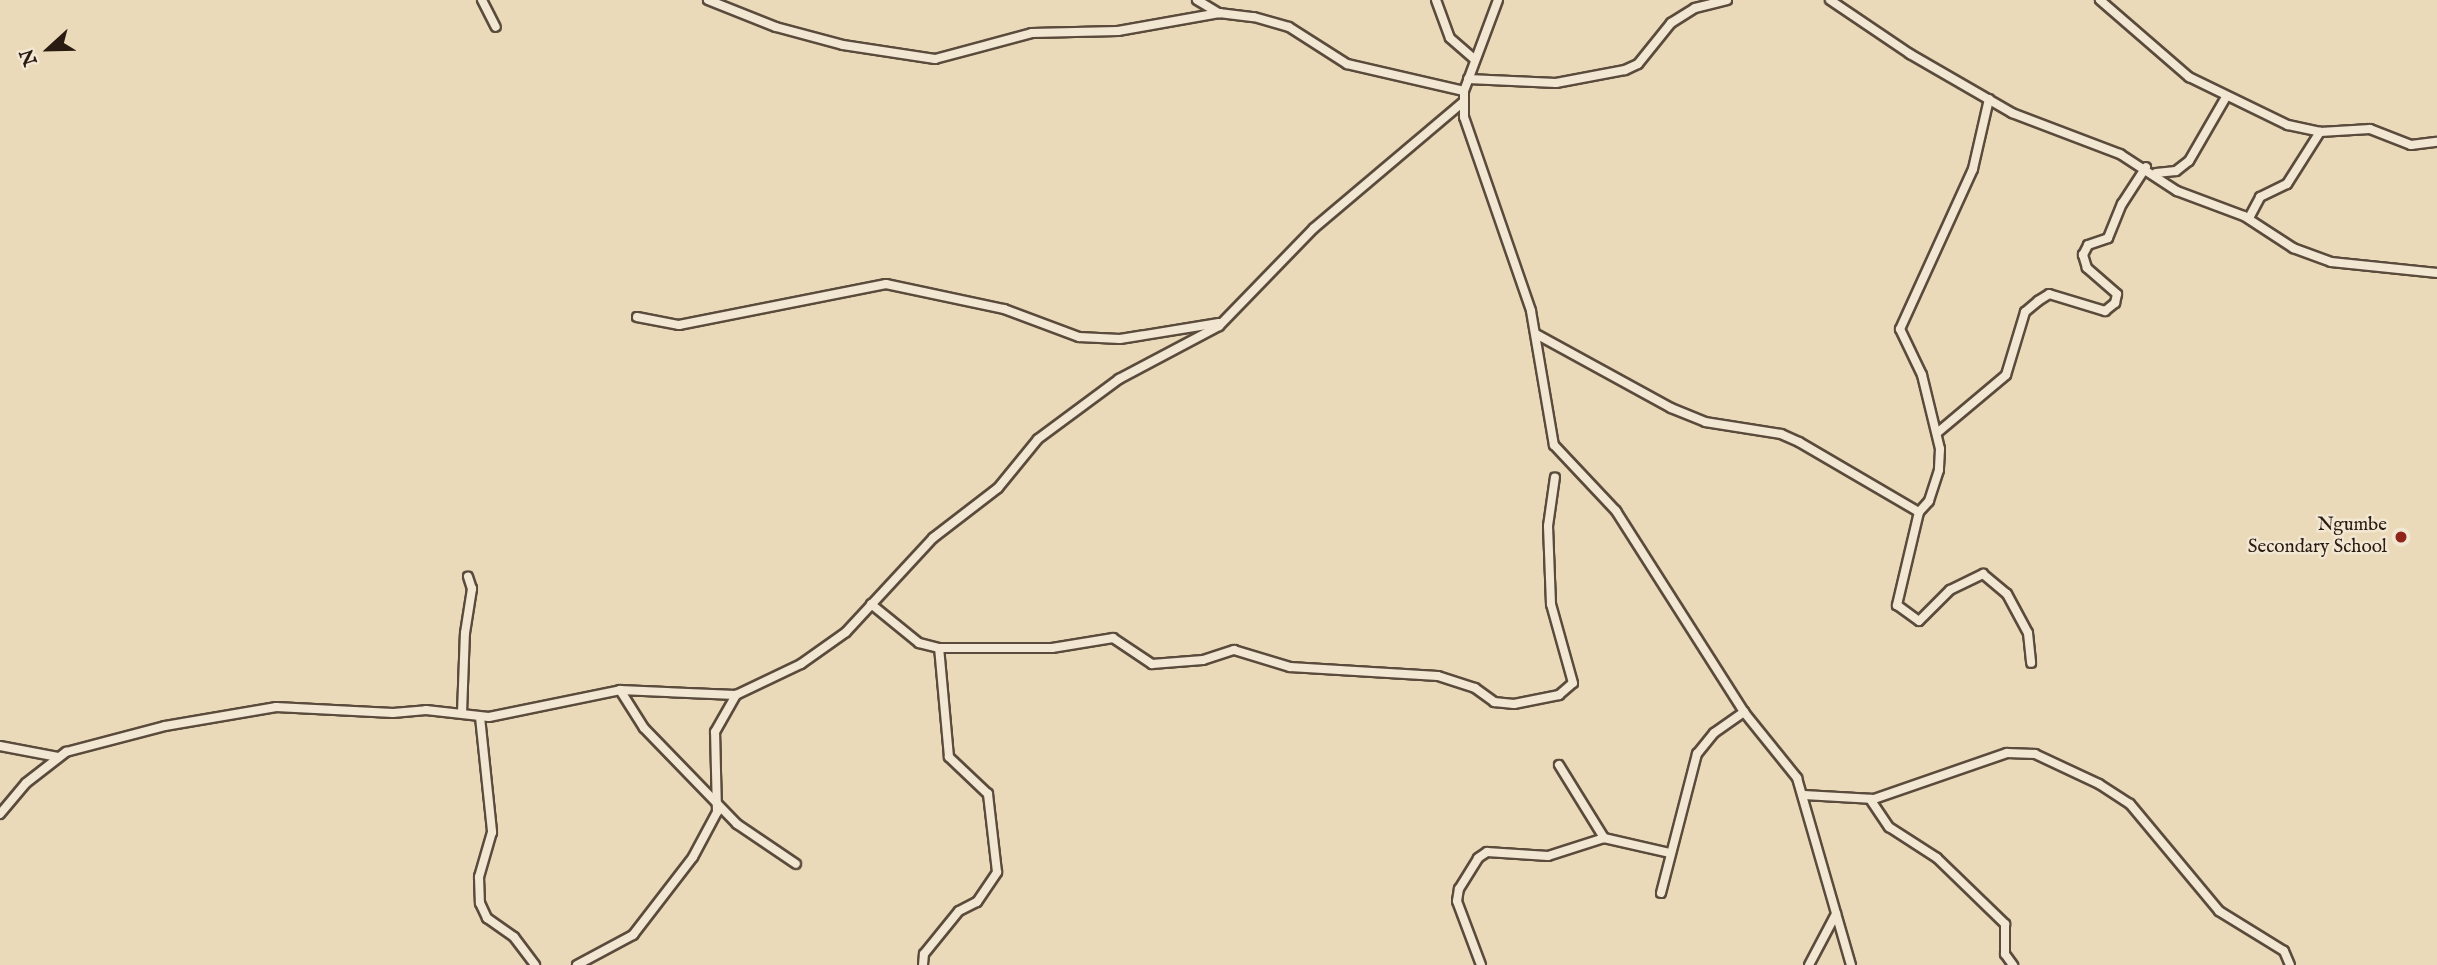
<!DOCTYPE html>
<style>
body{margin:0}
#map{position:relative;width:2437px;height:965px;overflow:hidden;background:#ebdab9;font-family:"IM FELL English",serif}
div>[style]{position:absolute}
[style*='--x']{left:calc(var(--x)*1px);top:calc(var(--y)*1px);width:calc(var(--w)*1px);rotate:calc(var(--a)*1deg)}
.roads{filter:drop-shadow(2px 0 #5a4b3c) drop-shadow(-2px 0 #5a4b3c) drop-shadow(0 2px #5a4b3c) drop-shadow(0 -2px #5a4b3c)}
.minor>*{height:8px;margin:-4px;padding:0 4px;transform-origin:4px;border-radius:4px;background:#f2e7d2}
.dots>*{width:19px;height:19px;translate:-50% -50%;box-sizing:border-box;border:4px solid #f2e7d2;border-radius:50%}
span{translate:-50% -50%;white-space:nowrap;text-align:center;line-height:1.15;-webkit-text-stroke:5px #f2e7d2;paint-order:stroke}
.poi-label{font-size:19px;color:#291b12}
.right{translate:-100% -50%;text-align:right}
.north{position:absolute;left:14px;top:14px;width:70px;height:70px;-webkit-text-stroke:5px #f2e7d2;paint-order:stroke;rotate:248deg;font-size:19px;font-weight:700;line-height:28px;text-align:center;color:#291b12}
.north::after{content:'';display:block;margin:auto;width:24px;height:32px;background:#291b12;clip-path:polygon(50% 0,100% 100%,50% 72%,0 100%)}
</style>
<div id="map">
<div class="roads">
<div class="minor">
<div style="--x:482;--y:0;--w:30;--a:63"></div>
<div style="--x:708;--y:0;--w:73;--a:21.7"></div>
<div style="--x:776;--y:27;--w:69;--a:15"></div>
<div style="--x:843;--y:45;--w:93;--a:8.7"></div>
<div style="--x:935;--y:59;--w:100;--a:-15"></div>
<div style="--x:1032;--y:33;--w:86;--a:-1.3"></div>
<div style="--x:1118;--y:31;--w:103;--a:-10.1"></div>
<div style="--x:1219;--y:13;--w:35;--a:7"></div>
<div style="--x:1254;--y:17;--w:36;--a:16"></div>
<div style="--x:1289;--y:27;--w:69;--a:32.5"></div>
<div style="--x:1347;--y:64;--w:120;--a:13"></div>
<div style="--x:1197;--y:0;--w:26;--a:31"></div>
<div style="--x:1436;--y:0;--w:40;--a:69.8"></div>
<div style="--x:1450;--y:38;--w:32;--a:41"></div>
<div style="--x:1498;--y:0;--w:97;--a:110.5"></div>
<div style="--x:1464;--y:91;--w:26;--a:90"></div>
<div style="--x:1464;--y:117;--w:205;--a:70.9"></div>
<div style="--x:1531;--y:311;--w:136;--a:80.3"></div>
<div style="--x:1554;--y:445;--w:91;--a:46.8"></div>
<div style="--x:1616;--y:511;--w:238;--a:57.5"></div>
<div style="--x:1744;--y:712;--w:85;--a:51.2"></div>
<div style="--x:1797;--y:778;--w:195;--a:73.9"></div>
<div style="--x:1830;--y:0;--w:97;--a:34"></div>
<div style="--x:1910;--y:54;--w:118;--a:30"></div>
<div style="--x:2012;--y:113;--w:116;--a:20.8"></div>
<div style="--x:2120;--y:154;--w:68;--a:33"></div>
<div style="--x:2177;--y:191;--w:72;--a:20.5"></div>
<div style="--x:2244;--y:216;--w:59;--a:33.1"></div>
<div style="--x:2293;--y:248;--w:40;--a:20.2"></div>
<div style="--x:2331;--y:262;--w:107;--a:5.9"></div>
<div style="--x:2100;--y:0;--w:118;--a:40.9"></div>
<div style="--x:2189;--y:77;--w:110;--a:25.9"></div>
<div style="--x:2288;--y:125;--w:33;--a:12"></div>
<div style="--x:2320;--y:132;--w:50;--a:-3.4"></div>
<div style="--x:2370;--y:129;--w:44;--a:21.3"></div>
<div style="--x:2411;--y:145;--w:26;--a:-7"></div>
<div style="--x:1468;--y:79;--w:88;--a:2.6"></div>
<div style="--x:1556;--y:83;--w:70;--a:-10.7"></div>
<div style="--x:1625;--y:70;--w:14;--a:-25"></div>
<div style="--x:1638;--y:64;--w:53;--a:-51.2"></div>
<div style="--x:1671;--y:23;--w:28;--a:-32"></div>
<div style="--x:1695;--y:8;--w:33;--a:-14"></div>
<div style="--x:1989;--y:99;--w:72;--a:102.9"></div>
<div style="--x:1973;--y:169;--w:176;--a:114.5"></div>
<div style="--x:1900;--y:329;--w:51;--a:64.4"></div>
<div style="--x:1922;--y:375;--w:76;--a:76.3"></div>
<div style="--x:1940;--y:449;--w:21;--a:93"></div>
<div style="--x:1939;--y:470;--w:33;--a:108"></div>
<div style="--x:1929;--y:501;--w:15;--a:132"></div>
<div style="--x:1919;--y:512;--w:96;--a:103.3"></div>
<div style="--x:1897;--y:605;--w:27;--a:36"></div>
<div style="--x:1919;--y:621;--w:44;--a:-45"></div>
<div style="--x:1950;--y:590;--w:37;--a:-26"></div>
<div style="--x:1983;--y:574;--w:31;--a:40"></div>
<div style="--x:2007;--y:594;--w:44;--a:61.7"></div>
<div style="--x:2028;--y:633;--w:30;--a:84"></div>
<div style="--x:2156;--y:173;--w:20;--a:-6"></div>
<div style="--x:2176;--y:171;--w:16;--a:-38"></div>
<div style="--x:2189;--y:161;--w:74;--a:-60"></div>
<div style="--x:2249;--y:218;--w:24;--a:-62"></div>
<div style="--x:2260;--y:197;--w:30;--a:-26"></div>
<div style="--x:2287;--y:184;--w:62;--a:-57.6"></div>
<div style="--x:637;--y:317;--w:43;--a:10.8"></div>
<div style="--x:679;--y:325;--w:211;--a:-11.2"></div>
<div style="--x:886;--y:284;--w:121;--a:12"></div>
<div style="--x:1004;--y:309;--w:80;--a:20.5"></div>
<div style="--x:1079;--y:337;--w:41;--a:2.8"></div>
<div style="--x:1120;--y:339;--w:100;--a:-9.2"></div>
<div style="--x:1536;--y:334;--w:154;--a:28.7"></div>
<div style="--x:1671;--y:408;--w:37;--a:22"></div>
<div style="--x:1705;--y:422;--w:77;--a:9"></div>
<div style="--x:1781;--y:434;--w:20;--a:24"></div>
<div style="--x:1799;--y:442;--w:139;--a:30.3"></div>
<div style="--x:1937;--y:433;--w:90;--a:-40"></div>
<div style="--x:2006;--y:375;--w:66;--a:-73.2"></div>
<div style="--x:2025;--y:312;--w:17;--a:-40"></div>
<div style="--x:2038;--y:301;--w:13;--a:-32"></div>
<div style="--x:2049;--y:294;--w:59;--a:16.9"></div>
<div style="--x:2105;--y:311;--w:13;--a:-39"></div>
<div style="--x:2115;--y:303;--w:9;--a:-77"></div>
<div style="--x:2117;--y:294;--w:40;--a:-139"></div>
<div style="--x:2087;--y:268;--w:14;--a:-107"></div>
<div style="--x:2083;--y:255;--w:11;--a:-63"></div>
<div style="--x:2088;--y:245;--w:21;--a:-19"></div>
<div style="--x:2108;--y:238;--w:37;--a:-68"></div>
<div style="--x:2122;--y:204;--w:44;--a:-57"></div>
<div style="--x:871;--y:604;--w:62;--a:39.1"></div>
<div style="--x:919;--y:643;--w:21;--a:14"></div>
<div style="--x:939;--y:648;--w:113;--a:0"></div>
<div style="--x:1052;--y:648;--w:62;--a:-9.3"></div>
<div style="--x:1113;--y:638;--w:47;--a:33.7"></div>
<div style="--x:1152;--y:664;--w:51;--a:-4.5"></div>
<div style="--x:1203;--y:660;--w:33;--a:-18"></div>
<div style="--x:1234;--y:650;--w:59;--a:16.9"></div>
<div style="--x:1290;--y:667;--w:148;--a:3.5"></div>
<div style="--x:1438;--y:676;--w:39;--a:18"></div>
<div style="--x:1475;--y:688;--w:24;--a:36"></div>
<div style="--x:1494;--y:702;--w:20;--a:6"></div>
<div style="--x:1514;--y:704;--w:46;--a:-11.3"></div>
<div style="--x:1559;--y:695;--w:18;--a:-41"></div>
<div style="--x:1573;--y:683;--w:82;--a:-105.6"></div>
<div style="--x:1551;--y:604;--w:78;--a:-92.2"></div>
<div style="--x:1548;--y:526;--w:49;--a:-81.9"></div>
<div style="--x:620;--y:690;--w:45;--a:57.7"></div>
<div style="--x:644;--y:728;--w:134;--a:45.9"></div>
<div style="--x:737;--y:824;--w:71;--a:34.1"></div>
<div style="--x:462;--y:713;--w:80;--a:-87.9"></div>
<div style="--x:465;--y:633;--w:45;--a:-81"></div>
<div style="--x:472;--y:589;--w:13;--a:-108"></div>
<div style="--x:480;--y:717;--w:116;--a:84"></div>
<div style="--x:492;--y:832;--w:47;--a:106.1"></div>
<div style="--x:479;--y:877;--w:26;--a:88"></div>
<div style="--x:480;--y:903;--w:17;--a:65"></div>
<div style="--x:487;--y:918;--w:33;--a:35"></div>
<div style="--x:514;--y:937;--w:35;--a:53"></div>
<div style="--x:0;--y:746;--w:59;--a:10.7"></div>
<div style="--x:1559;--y:765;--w:86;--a:58.3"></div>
<div style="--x:1604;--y:838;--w:68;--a:12.8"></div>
<div style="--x:1804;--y:795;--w:70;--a:3.3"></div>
<div style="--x:1874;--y:799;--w:141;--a:-19.1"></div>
<div style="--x:2007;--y:753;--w:28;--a:2"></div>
<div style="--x:2035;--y:754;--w:71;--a:25.1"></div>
<div style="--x:2099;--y:784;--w:37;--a:33"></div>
<div style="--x:2130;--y:804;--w:139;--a:50.2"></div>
<div style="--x:2219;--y:911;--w:76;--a:31.6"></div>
<div style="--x:2284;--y:951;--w:15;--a:67"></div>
<div style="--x:1870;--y:799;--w:34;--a:56"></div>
<div style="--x:1889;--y:827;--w:57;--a:32.9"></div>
<div style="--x:1937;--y:858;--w:95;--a:44.1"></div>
<div style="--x:2005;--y:924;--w:30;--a:90"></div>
<div style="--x:2005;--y:954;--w:14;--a:54"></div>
<div style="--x:0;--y:814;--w:40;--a:-50"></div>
<div style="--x:26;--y:783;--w:51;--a:-37.8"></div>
<div style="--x:66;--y:752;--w:102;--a:-14.7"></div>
<div style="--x:165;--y:726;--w:113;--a:-9.7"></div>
<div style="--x:276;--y:707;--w:117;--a:2.9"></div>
<div style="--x:393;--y:713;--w:33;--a:-5"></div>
<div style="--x:426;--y:710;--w:63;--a:6.3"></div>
<div style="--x:489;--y:717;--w:134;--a:-11.6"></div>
<div style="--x:620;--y:690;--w:116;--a:2.5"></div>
<div style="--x:736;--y:695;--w:72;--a:-25.5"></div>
<div style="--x:801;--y:664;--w:55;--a:-35.4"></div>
<div style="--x:846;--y:632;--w:128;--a:-47.2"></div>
<div style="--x:933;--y:538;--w:82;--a:-37.6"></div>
<div style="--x:998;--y:488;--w:63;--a:-50.8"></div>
<div style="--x:1038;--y:439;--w:101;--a:-36.5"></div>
<div style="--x:1119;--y:379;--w:113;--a:-27.9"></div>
<div style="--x:1219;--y:326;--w:136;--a:-45.9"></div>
<div style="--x:1314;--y:228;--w:194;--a:-40.2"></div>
<div style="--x:1661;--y:893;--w:144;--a:-75.5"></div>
<div style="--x:1697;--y:754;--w:27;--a:-51"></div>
<div style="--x:1714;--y:733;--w:37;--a:-35"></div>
<div style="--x:577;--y:965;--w:64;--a:-28.2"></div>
<div style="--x:633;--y:935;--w:98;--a:-52.4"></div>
<div style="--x:693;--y:857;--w:51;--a:-61.9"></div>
<div style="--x:717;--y:812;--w:80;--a:-91.4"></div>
<div style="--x:715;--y:732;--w:43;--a:-60.4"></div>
<div style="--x:923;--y:965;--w:11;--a:-85"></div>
<div style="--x:924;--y:954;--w:55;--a:-50.9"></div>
<div style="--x:959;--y:911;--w:20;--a:-27"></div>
<div style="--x:977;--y:902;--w:36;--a:-56"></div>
<div style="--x:997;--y:872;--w:79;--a:-96.6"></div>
<div style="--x:988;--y:794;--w:54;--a:-136.5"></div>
<div style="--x:949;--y:757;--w:109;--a:-95.2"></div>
<div style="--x:1481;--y:965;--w:68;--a:-110.6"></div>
<div style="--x:1457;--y:901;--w:12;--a:-81"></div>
<div style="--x:1459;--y:889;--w:36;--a:-58"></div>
<div style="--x:1478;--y:858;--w:11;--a:-34"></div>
<div style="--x:1487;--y:852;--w:61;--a:3.8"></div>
<div style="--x:1548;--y:856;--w:59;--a:-17.8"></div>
<div style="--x:1809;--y:965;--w:58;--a:-62.1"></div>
</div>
</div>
<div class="dots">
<div style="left:2401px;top:537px;background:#8f2418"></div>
</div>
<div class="poi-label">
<span class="right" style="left:2387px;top:537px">Ngumbe<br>Secondary School</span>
</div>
<div class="north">N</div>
</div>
